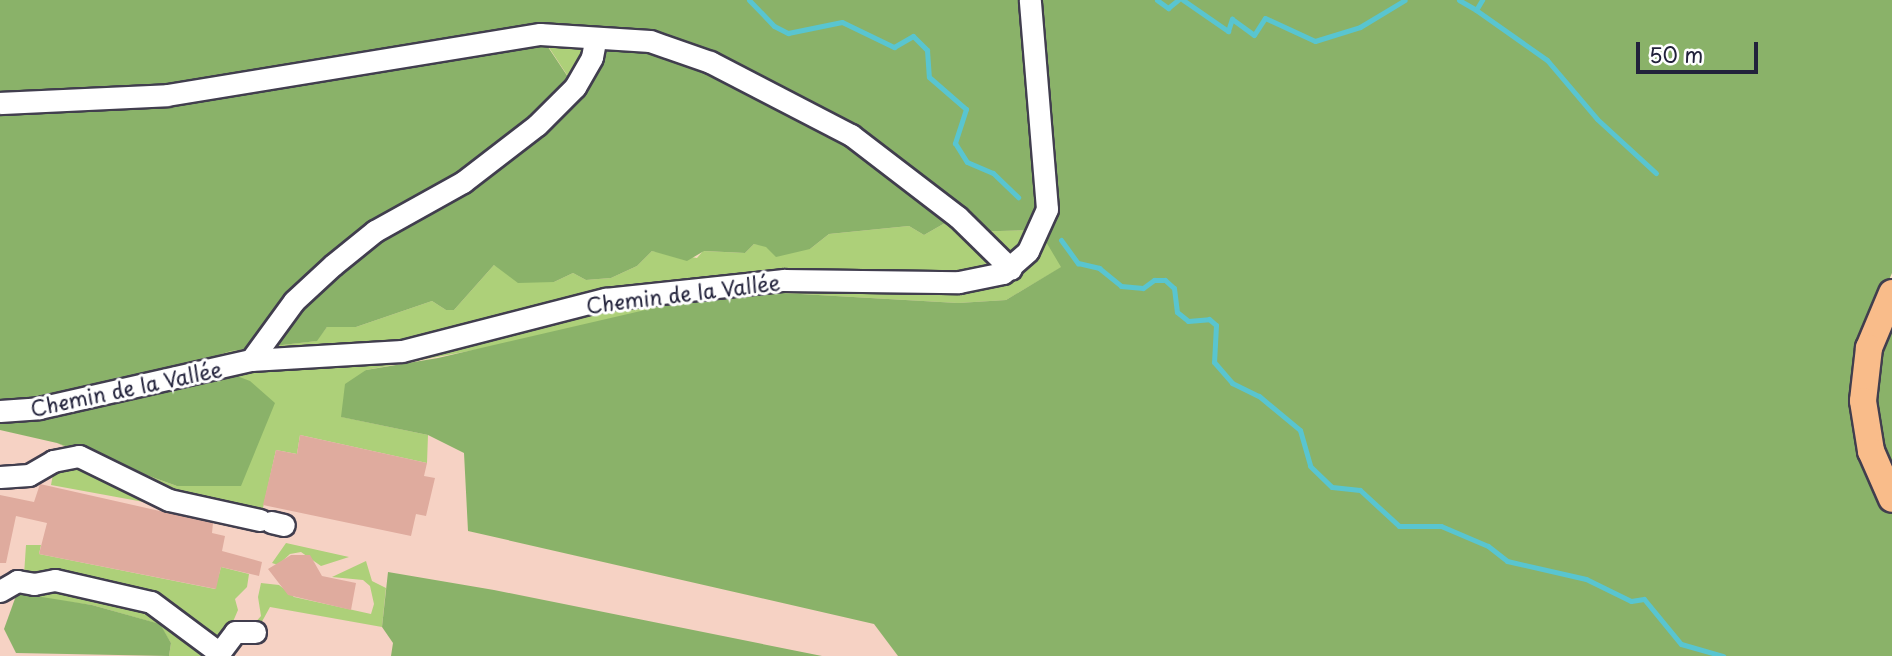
<!DOCTYPE html>
<meta charset="utf-8">
<style>
body{margin:0}
#map{position:relative;width:1892px;height:656px;overflow:hidden;background:#f3dabc;font-family:"Playpen Sans",sans-serif}
div>[style]{position:absolute}
[style*='--x']{left:calc(var(--x)*1px);top:calc(var(--y)*1px);width:calc(var(--w)*1px);rotate:calc(var(--a)*1deg)}
.built>*{inset:0;background:#f6d2c4}
.green>*{inset:0;background:#add079}
.forest>*{inset:0;background:#8ab269}
.stream>*{height:5px;margin:-2.5px;padding:0 2.5px;transform-origin:2.5px;border-radius:2.5px;background:#59c5d0}
.building>*{inset:0;background:#dfab9e}
.roads{filter:drop-shadow(2px 0 #413e4e) drop-shadow(-2px 0 #413e4e) drop-shadow(0 2px #413e4e) drop-shadow(0 -2px #413e4e)}
.minor>*{height:21px;margin:-10.5px;padding:0 10.5px;transform-origin:10.5px;border-radius:10.5px;background:#fff}
.major>*{height:26px;margin:-13px;padding:0 13px;transform-origin:13px;border-radius:13px;background:#f9bc8a}
span{translate:-50% -50%;white-space:nowrap;text-align:center;line-height:1.15;-webkit-text-stroke:6px #fff;paint-order:stroke}
.street-label{font-size:21px;color:#22223b}
.scale{position:absolute;left:1636px;top:42px;width:122px;height:32px;box-sizing:border-box;border:4px solid #22223b;border-top:0;padding-left:9px;font-size:21px;line-height:24px;white-space:nowrap;color:#22223b;-webkit-text-stroke:5px #fff;paint-order:stroke}
</style>
<div id="map">
<div class="built">
<div style="clip-path:polygon(275px 403px,428px 435px,464px 453px,468px 531px,875px 624px,898px 656px,0 656px,0 430px,57px 443px)"></div>
</div>
<div class="green">
<div style="clip-path:polygon(540px 34px,595px 41px,575px 87px)"></div>
<div style="clip-path:polygon(945px 223px,963px 232px,1040px 230px,1062px 267px,1006px 300px,958px 303px,783px 293px,366px 370px,342px 417px,428px 435px,427px 463px,300px 435px,297px 454px,276px 450px,261px 517px,171px 497px,57px 443px,177px 486px,76px 401px,231px 351px,316px 341px,327px 327px,356px 327px,432px 301px,446px 310px,454px 310px,494px 265px,554px 282px,573px 273px,586px 280px,611px 278px,637px 266px,652px 251px,697px 258px,703px 251px,745px 253px,754px 244px,810px 249px,829px 234px,909px 226px,924px 235px)"></div>
<div style="clip-path:polygon(67px 462px,182px 509px,51px 485px,55px 464px)"></div>
<div style="clip-path:polygon(286px 543px,349px 557px,321px 566px,301px 552px,290px 554px,278px 565px,272px 563px)"></div>
<div style="clip-path:polygon(26px 545px,41px 545px,39px 554px,215px 589px,221px 567px,249px 574px,247px 587px,235px 599px,238px 610px,232px 624px,215px 640px,180px 613px,24px 575px)"></div>
<div style="clip-path:polygon(366px 561px,372px 581px,386px 588px,382px 627px,270px 607px,259px 627px,254px 624px,261px 616px,258px 597px,261px 583px,279px 585px,294px 597px,371px 614px,374px 604px,370px 586px,363px 580px,332px 577px)"></div>
<div style="clip-path:polygon(45px 588px,154px 607px,206px 656px,169px 656px,171px 643px,159px 624px,92px 605px,39px 598px)"></div>
</div>
<div class="forest">
<div style="clip-path:polygon(evenodd,0 0,1892px 0,1892px 273px,1856px 356px,1892px 510px,1892px 656px,898px 656px,874px 624px,468px 531px,464px 453px,428px 435px,341px 417px,345px 384px,366px 370px,438px 358px,684px 301px,783px 293px,958px 303px,1006px 300px,1061px 267px,1039px 230px,963px 232px,945px 223px,924px 235px,909px 226px,829px 234px,810px 249px,776px 257px,766px 247px,754px 244px,745px 253px,704px 251px,687px 261px,652px 251px,637px 266px,611px 278px,586px 280px,573px 273px,554px 282px,518px 283px,494px 265px,454px 310px,446px 310px,432px 301px,356px 327px,327px 327px,317px 341px,231px 351px,83px 399px,229px 373px,250px 381px,275px 403px,241px 486px,177px 486px,57px 443px,0 430px,0 0,540px 35px,595px 41px,574px 86px,540px 35px)"></div>
<div style="clip-path:polygon(1892px 317px,1892px 466px,1885px 454px,1872px 363px)"></div>
<div style="clip-path:polygon(388px 572px,494px 590px,822px 656px,391px 656px,393px 643px,382px 627px)"></div>
<div style="clip-path:polygon(17px 593px,92px 605px,160px 624px,171px 643px,169px 656px,16px 653px,4px 629px)"></div>
</div>
<div class="stream">
<div style="--x:749;--y:0;--w:36;--a:46"></div>
<div style="--x:774;--y:26;--w:16;--a:27"></div>
<div style="--x:788;--y:33;--w:55;--a:-11.5"></div>
<div style="--x:842;--y:22;--w:58;--a:25.7"></div>
<div style="--x:894;--y:47;--w:22;--a:-30"></div>
<div style="--x:913;--y:36;--w:20;--a:45"></div>
<div style="--x:927;--y:50;--w:27;--a:86"></div>
<div style="--x:929;--y:77;--w:49;--a:40.9"></div>
<div style="--x:966;--y:109;--w:36;--a:108"></div>
<div style="--x:955;--y:143;--w:22;--a:58"></div>
<div style="--x:967;--y:162;--w:28;--a:23"></div>
<div style="--x:993;--y:173;--w:35;--a:44"></div>
<div style="--x:1157;--y:0;--w:14;--a:36"></div>
<div style="--x:1168;--y:8;--w:13;--a:-39"></div>
<div style="--x:1183;--y:0;--w:55;--a:34.6"></div>
<div style="--x:1228;--y:31;--w:13;--a:-72"></div>
<div style="--x:1232;--y:19;--w:27;--a:36"></div>
<div style="--x:1254;--y:35;--w:20;--a:-57"></div>
<div style="--x:1265;--y:18;--w:55;--a:24.7"></div>
<div style="--x:1315;--y:41;--w:47;--a:-17.3"></div>
<div style="--x:1360;--y:27;--w:52;--a:-31"></div>
<div style="--x:1459;--y:0;--w:20;--a:30"></div>
<div style="--x:1476;--y:10;--w:12;--a:-59"></div>
<div style="--x:1476;--y:10;--w:87;--a:35.2"></div>
<div style="--x:1547;--y:60;--w:77;--a:49.7"></div>
<div style="--x:1597;--y:119;--w:80;--a:42.5"></div>
<div style="--x:1061;--y:240;--w:29;--a:54"></div>
<div style="--x:1078;--y:263;--w:22;--a:13"></div>
<div style="--x:1099;--y:268;--w:28;--a:39"></div>
<div style="--x:1121;--y:286;--w:22;--a:5"></div>
<div style="--x:1143;--y:288;--w:14;--a:-36"></div>
<div style="--x:1154;--y:280;--w:11;--a:0"></div>
<div style="--x:1165;--y:280;--w:12;--a:42"></div>
<div style="--x:1174;--y:288;--w:24;--a:83"></div>
<div style="--x:1177;--y:312;--w:14;--a:39"></div>
<div style="--x:1188;--y:321;--w:21;--a:-5"></div>
<div style="--x:1209;--y:319;--w:9;--a:41"></div>
<div style="--x:1216;--y:325;--w:37;--a:93"></div>
<div style="--x:1214;--y:362;--w:28;--a:49"></div>
<div style="--x:1232;--y:383;--w:30;--a:26"></div>
<div style="--x:1259;--y:396;--w:53;--a:39.7"></div>
<div style="--x:1300;--y:430;--w:37;--a:74"></div>
<div style="--x:1310;--y:466;--w:30;--a:44"></div>
<div style="--x:1332;--y:487;--w:28;--a:6"></div>
<div style="--x:1360;--y:490;--w:53;--a:42.7"></div>
<div style="--x:1399;--y:526;--w:42;--a:0"></div>
<div style="--x:1441;--y:526;--w:51;--a:23.1"></div>
<div style="--x:1488;--y:546;--w:24;--a:38"></div>
<div style="--x:1507;--y:561;--w:81;--a:12.8"></div>
<div style="--x:1586;--y:579;--w:50;--a:26.1"></div>
<div style="--x:1631;--y:601;--w:13;--a:-9"></div>
<div style="--x:1644;--y:599;--w:58;--a:50.6"></div>
<div style="--x:1681;--y:644;--w:44;--a:15.9"></div>
</div>
<div class="building">
<div style="clip-path:polygon(300px 435px,427px 463px,424px 476px,435px 478px,426px 516px,416px 514px,411px 536px,263px 505px,276px 450px,297px 454px)"></div>
<div style="clip-path:polygon(40px 484px,213px 523px,212px 533px,225px 536px,222px 551px,262px 562px,259px 576px,221px 567px,216px 589px,39px 554px,47px 523px,16px 516px,6px 563px,0 563px,0 495px,34px 502px)"></div>
<div style="clip-path:polygon(291px 555px,310px 555px,322px 576px,356px 583px,351px 610px,288px 595px,268px 569px)"></div>
</div>
<div class="roads">
<div class="minor">
<div style="--x:0;--y:103;--w:167;--a:-2.7"></div>
<div style="--x:167;--y:95;--w:378;--a:-9.3"></div>
<div style="--x:540;--y:34;--w:110;--a:3.6"></div>
<div style="--x:650;--y:41;--w:64;--a:19.3"></div>
<div style="--x:710;--y:62;--w:159;--a:27.4"></div>
<div style="--x:851;--y:135;--w:135;--a:37.5"></div>
<div style="--x:958;--y:217;--w:74;--a:44.5"></div>
<div style="--x:251;--y:360;--w:73;--a:-53.9"></div>
<div style="--x:294;--y:301;--w:53;--a:-42.7"></div>
<div style="--x:333;--y:265;--w:54;--a:-39"></div>
<div style="--x:375;--y:231;--w:101;--a:-29.1"></div>
<div style="--x:463;--y:182;--w:93;--a:-37.6"></div>
<div style="--x:537;--y:125;--w:54;--a:-45"></div>
<div style="--x:575;--y:87;--w:34;--a:-60"></div>
<div style="--x:592;--y:57;--w:16;--a:-79"></div>
<div style="--x:0;--y:411;--w:39;--a:-4"></div>
<div style="--x:39;--y:408;--w:217;--a:-12.8"></div>
<div style="--x:251;--y:360;--w:151;--a:-3.4"></div>
<div style="--x:402;--y:351;--w:210;--a:-14.4"></div>
<div style="--x:605;--y:299;--w:180;--a:-6.1"></div>
<div style="--x:784;--y:280;--w:175;--a:0.7"></div>
<div style="--x:959;--y:282;--w:45;--a:-11.6"></div>
<div style="--x:1003;--y:273;--w:33;--a:-41"></div>
<div style="--x:1028;--y:251;--w:46;--a:-65.7"></div>
<div style="--x:1047;--y:209;--w:210;--a:-94.7"></div>
<div style="--x:0;--y:477;--w:29;--a:-4"></div>
<div style="--x:29;--y:475;--w:28;--a:-30"></div>
<div style="--x:53;--y:461;--w:26;--a:-11"></div>
<div style="--x:79;--y:456;--w:100;--a:26.1"></div>
<div style="--x:169;--y:500;--w:93;--a:12.4"></div>
<div style="--x:271;--y:522;--w:13;--a:13"></div>
<div style="--x:0;--y:591;--w:20;--a:-30"></div>
<div style="--x:17;--y:581;--w:17;--a:10"></div>
<div style="--x:34;--y:584;--w:21;--a:-11"></div>
<div style="--x:55;--y:580;--w:98;--a:12.9"></div>
<div style="--x:151;--y:602;--w:84;--a:36.7"></div>
<div style="--x:217;--y:656;--w:30;--a:-53"></div>
<div style="--x:235;--y:632;--w:20;--a:0"></div>
</div>
<div class="major">
<div style="--x:1892;--y:293;--w:60;--a:112.7"></div>
<div style="--x:1869;--y:348;--w:53;--a:96.5"></div>
<div style="--x:1863;--y:401;--w:51;--a:80.9"></div>
<div style="--x:1871;--y:451;--w:52;--a:66.4"></div>
</div>
</div>
<div class="street-label">
<span style="left:683px;top:293px;rotate:-7deg">Chemin de la Vallée</span>
<span style="left:126px;top:388px;rotate:-12deg">Chemin de la Vallée</span>
</div>
<div class="scale">50 m</div>
</div>
